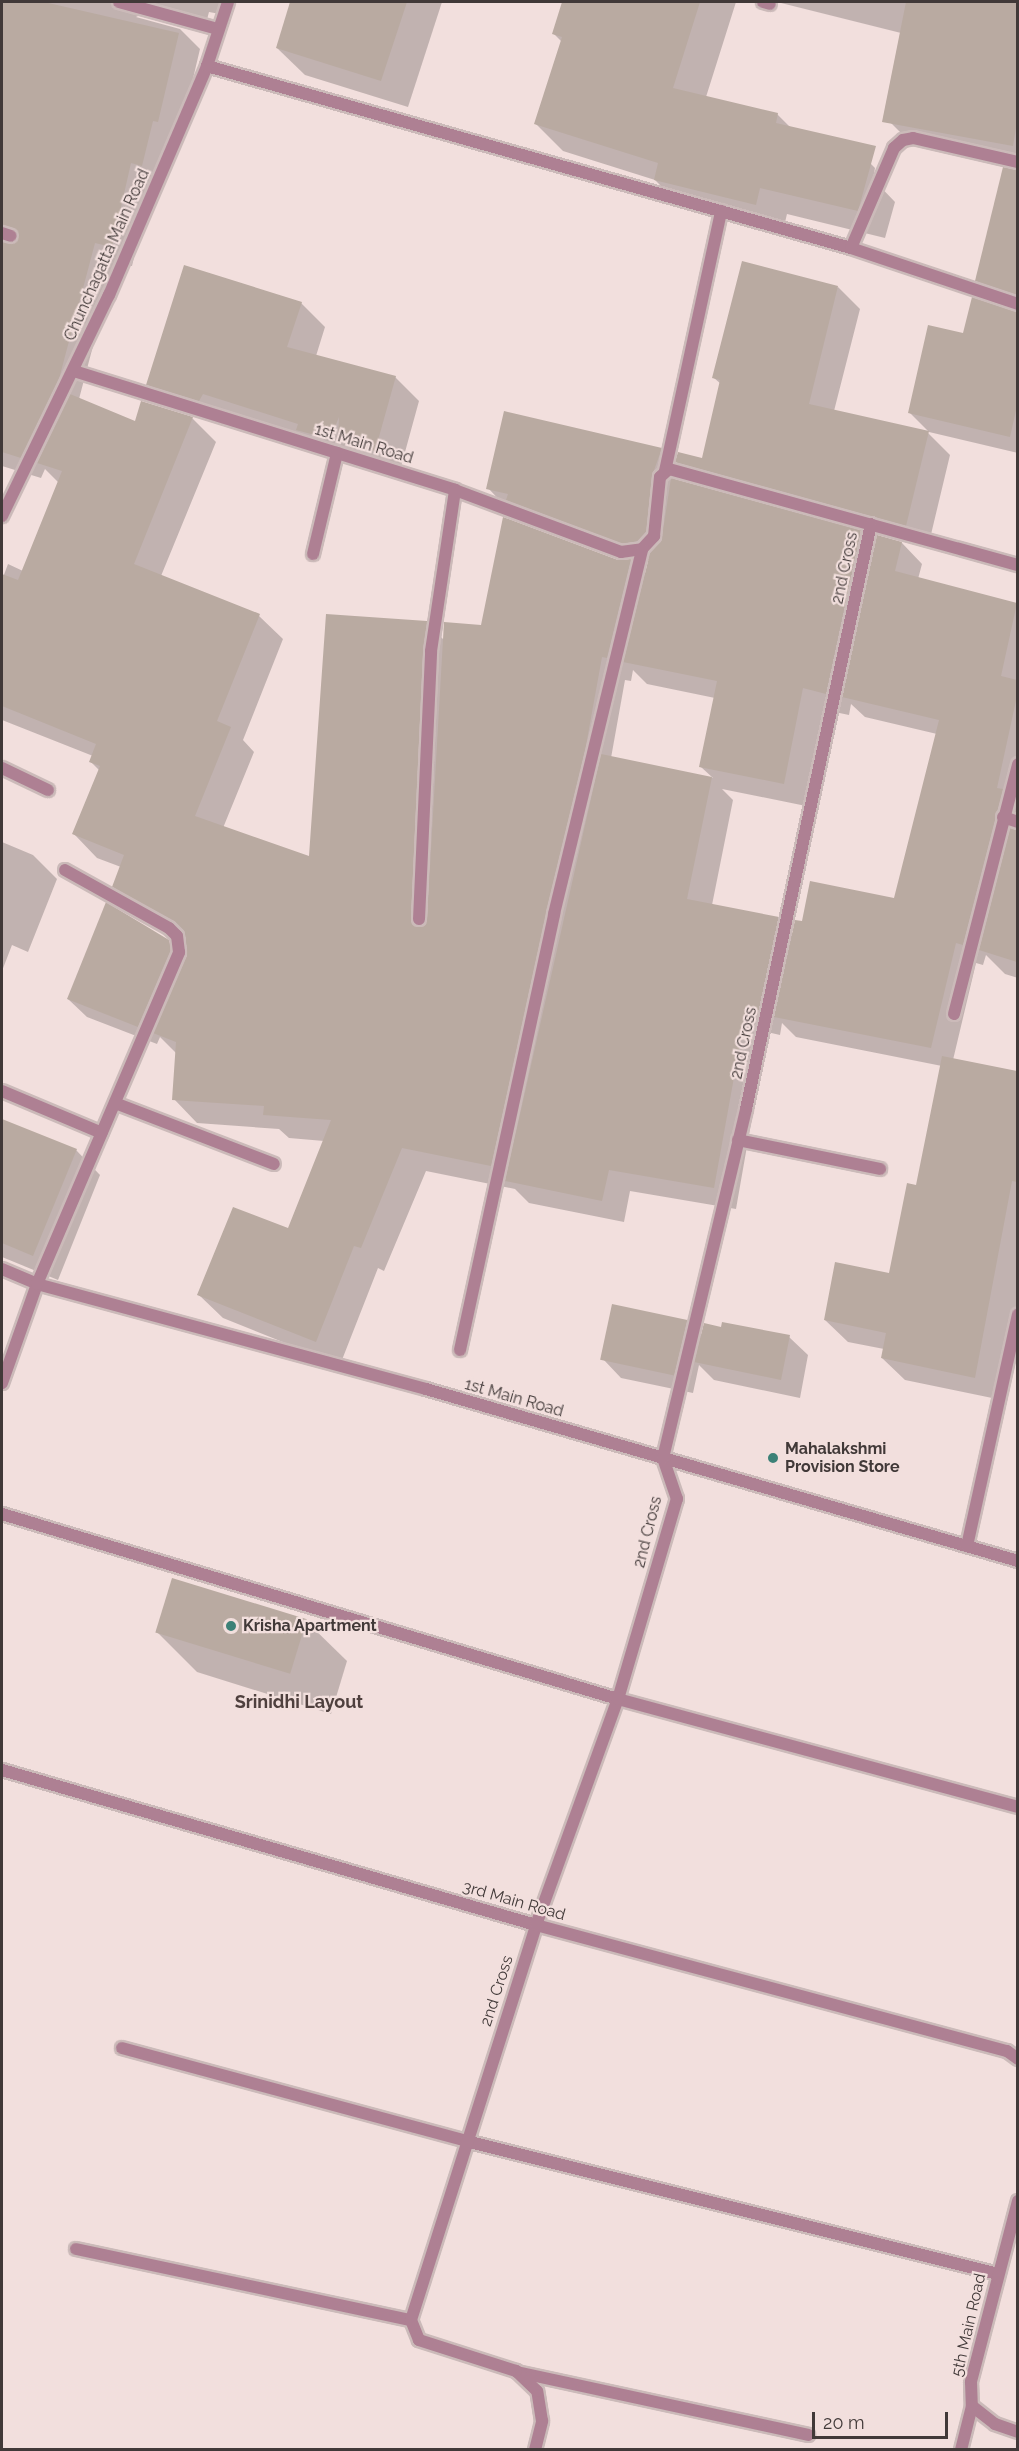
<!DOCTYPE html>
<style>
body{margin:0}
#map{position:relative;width:1019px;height:2451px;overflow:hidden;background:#f2dfdd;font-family:Raleway,sans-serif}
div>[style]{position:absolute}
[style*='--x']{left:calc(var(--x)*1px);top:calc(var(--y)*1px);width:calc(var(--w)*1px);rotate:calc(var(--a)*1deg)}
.shadow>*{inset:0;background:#0003}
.building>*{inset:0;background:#b9aaa1;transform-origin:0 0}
.roads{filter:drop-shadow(2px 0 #cbbab9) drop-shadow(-2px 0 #cbbab9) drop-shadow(0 2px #cbbab9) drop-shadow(0 -2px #cbbab9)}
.minor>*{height:12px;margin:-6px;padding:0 6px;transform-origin:6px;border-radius:6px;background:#ae8093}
.tertiary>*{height:12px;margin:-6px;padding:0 6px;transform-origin:6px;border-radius:6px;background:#ae8093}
.dots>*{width:16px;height:16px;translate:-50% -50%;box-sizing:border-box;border:3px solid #f2dfdd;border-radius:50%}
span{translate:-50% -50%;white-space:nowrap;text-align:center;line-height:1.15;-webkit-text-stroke:4.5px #f2dfdd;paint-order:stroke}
.street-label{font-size:16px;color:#413938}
.poi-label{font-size:16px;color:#413938;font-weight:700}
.left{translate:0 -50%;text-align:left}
.neighbourhood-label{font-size:18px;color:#4f403e;font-weight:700}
.frame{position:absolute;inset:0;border:3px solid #413938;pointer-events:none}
.scale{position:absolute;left:812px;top:2412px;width:136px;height:27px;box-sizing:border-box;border:3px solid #413938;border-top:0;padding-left:8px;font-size:18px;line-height:21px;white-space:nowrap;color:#413938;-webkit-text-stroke:4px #f2dfdd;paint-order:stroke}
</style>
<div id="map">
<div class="shadow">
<div style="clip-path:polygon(evenodd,2px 2px,233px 2px,231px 16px,209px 12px,204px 31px,142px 14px,136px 17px,180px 29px,200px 49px,178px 142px,173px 140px,162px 186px,151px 183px,132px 266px,115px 263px,79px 399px,136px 423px,192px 418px,216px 442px,161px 576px,259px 616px,283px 639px,243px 740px,254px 752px,223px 828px,311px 858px,426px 622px,444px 640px,482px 626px,618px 561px,631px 560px,646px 576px,649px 560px,642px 561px,527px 519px,506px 507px,488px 488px,661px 449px,676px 465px,679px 454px,703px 460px,721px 384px,714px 378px,838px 287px,860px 309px,834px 411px,928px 433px,950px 455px,928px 547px,699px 484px,680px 465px,675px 481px,860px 532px,876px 547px,902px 543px,922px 564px,918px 579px,1018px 604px,1018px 805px,1006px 856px,1018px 860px,1018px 978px,1005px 974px,986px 955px,983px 965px,976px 963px,953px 1060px,1018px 1073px,1018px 1321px,997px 1399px,905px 1380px,882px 1358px,884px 1349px,848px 1342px,825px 1320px,890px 1275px,917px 1186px,942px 1066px,796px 1037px,782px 1023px,780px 1035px,767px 1032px,736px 1209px,630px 1191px,624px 1222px,529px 1203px,515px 1189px,426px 1171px,384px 1271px,378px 1268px,340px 1365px,223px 1318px,199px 1295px,289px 1230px,324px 1141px,289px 1138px,279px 1129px,197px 1123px,174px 1099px,177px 1054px,160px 1037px,157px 1044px,87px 1017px,68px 999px,168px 941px,186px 959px,188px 956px,187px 938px,137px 910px,113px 886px,121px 867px,97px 858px,74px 834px,100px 771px,91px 762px,93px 756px,2px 720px,2px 580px,8px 564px,23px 571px,59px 483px,45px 469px,41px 478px,2px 466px,2px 125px,6px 104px,2px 103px,2px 2px,633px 670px,647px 684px,715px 698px,701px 767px,713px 778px,611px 758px,625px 680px,631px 681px,633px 670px,2px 2px,851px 704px,865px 717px,937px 734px,895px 900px,803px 923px,793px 934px,778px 918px,712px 905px,733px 800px,722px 789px,806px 806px,825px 710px,849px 715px,851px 704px)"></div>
<div style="clip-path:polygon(292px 2px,442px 2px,408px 107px,305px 75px,277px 48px)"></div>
<div style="clip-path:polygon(564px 2px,736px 2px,706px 97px,777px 114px,791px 128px,848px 141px,875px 168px,873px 179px,895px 202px,885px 238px,787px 214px,783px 231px,682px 207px,655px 180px,563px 151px,536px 124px,562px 42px,554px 34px)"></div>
<div style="clip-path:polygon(777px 2px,1018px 2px,1018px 164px,912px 144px,885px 117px,901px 33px)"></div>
<div style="clip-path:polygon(995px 205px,1018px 211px,1018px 308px,997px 301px,977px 281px)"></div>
<div style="clip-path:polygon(301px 303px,325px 327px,316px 356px,395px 377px,419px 401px,399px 474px,227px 417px,223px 425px,172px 408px,148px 384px)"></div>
<div style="clip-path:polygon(1018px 313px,1018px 453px,929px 432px,909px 412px,964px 335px)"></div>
<div style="clip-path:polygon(2px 842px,33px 855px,57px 879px,28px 952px,12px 945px,2px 971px)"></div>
<div style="clip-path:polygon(2px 1121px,76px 1150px,100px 1175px,58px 1280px,2px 1257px)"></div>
<div style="clip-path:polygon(687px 1321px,702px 1337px,789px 1337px,808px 1355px,800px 1398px,714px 1380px,699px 1365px,693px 1393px,621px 1378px,603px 1359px)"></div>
<div style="clip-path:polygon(306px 1621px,347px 1661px,331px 1714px,197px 1672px,157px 1632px)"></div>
</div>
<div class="building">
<div style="clip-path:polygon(2px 2px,44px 2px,179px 33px,158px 122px,153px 121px,142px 166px,131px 163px,112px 247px,95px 243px,59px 379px,21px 458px,2px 452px,2px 242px,13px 244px,19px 235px,14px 228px,2px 225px)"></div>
<div style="clip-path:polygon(290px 2px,407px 2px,381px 81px,276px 48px)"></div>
<div style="clip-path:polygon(562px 2px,700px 2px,673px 88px,778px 113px,776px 123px,876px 146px,858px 211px,760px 188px,756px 205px,654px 180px,658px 163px,534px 124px,562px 37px,552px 34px)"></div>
<div style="clip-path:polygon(906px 2px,1017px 2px,1017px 122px,1013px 146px,882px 122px)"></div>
<div style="clip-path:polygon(1003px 167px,1017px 170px,1017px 295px,975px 281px)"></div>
<div style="clip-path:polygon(742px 261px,838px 286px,809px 404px,929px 431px,906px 526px,675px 462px,678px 452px,702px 458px,720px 380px,712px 378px)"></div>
<div style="clip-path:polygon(184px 265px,302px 302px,287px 347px,396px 376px,375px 451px,338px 441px,339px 417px,330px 439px,296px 430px,298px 424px,203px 394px,199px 401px,146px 385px)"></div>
<div style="clip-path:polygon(972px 297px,1017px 312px,1017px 406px,1010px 437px,908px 413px,928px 325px,963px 333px)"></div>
<div style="clip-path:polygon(70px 394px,135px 421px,141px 401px,193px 417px,134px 564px,260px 614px,217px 721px,231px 727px,195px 816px,309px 856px,326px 614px,427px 621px,411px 919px,418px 927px,427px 919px,444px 622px,481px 625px,503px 517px,618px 560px,631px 559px,607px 658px,602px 657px,585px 751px,491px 1166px,402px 1148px,361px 1248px,354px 1246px,316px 1342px,197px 1295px,233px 1207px,288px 1228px,331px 1120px,263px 1115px,264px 1106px,172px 1100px,176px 1042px,153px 1033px,187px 955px,185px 934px,173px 921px,112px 887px,124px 855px,72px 834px,100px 766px,89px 762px,96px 744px,2px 706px,2px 574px,18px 580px,62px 471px,37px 463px)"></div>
<div style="clip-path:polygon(504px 411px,662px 448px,652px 476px,646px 532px,638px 541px,622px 544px,506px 500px,508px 494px,486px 489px)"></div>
<div style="clip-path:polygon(671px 478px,861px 530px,826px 694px,803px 688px,784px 784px,699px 767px,717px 681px,623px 662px,650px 553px,662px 537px)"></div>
<div style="clip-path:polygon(877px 535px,902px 542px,895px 571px,1017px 603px,1001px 676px,1017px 680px,1017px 696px,997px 788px,1003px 789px,963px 945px,956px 943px,931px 1048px,774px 1017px,795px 920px,802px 921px,810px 881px,894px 898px,939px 720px,842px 697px)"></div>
<div style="clip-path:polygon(601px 754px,712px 777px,687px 899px,779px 917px,758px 1014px,746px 1011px,714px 1188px,609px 1170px,602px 1201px,505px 1181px)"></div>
<div style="clip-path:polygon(1010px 828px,1017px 830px,1017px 962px,979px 950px)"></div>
<div style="clip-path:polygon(106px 902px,169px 940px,171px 951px,138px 1027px,67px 999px)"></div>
<div style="clip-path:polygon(942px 1056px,1017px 1071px,1017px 1182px,1012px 1181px,975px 1378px,881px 1358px,886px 1333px,824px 1320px,835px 1262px,889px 1273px,907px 1183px,916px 1185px)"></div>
<div style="clip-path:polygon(2px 1119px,77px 1149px,33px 1256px,2px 1243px)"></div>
<div style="left:612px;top:1304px;width:77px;height:57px;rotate:12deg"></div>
<div style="clip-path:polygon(722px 1322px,790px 1335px,781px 1380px,694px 1362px,704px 1323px,721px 1327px)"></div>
<div style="left:172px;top:1578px;width:141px;height:57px;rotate:17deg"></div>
</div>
<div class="roads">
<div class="minor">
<div style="--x:119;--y:2;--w:103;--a:15.3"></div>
<div style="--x:763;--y:2;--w:7;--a:16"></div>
<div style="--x:207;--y:66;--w:669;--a:15.78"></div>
<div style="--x:851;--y:248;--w:176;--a:18.5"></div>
<div style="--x:2;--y:233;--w:9;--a:18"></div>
<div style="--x:851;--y:248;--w:109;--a:-66.7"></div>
<div style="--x:894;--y:148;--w:12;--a:-42"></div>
<div style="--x:903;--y:140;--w:10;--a:-11"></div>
<div style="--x:913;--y:138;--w:108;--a:12.9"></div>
<div style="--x:74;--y:371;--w:399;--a:17.3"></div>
<div style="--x:455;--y:490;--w:177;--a:20.5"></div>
<div style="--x:621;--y:552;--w:21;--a:-8"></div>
<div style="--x:642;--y:549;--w:18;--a:-47"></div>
<div style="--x:654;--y:536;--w:59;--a:-84.2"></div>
<div style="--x:660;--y:477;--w:12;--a:-42"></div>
<div style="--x:669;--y:469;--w:362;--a:15.4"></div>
<div style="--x:665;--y:471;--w:266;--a:-77.8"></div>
<div style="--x:313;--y:554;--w:104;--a:-76.6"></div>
<div style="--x:2;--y:768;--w:51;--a:25.6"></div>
<div style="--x:1003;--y:817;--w:16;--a:18"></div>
<div style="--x:419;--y:919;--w:268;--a:-87.4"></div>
<div style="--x:431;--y:651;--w:163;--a:-81.5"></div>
<div style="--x:954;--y:1014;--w:258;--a:-75.6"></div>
<div style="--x:2;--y:1091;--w:108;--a:22.8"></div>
<div style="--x:115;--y:1103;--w:170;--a:21"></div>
<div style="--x:738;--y:1140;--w:145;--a:11.5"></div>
<div style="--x:2;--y:1269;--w:38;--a:23"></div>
<div style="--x:37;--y:1284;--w:403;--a:15.1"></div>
<div style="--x:426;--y:1389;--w:616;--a:16.2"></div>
<div style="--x:460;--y:1350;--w:446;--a:-77.8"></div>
<div style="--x:554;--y:914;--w:375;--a:-76.4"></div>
<div style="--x:2;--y:1383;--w:105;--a:-70.5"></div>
<div style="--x:37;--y:1284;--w:361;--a:-66.8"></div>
<div style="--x:179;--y:952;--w:16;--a:-97"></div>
<div style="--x:177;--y:936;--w:11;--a:-135"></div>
<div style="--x:169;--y:928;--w:119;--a:-150.9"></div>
<div style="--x:2;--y:1514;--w:643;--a:16.72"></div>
<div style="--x:618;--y:1699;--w:414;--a:15.1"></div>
<div style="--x:967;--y:1546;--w:237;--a:-77.6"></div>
<div style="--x:2;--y:1770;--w:556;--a:16.19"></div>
<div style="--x:536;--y:1925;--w:488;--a:15"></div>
<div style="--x:1007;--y:2051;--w:14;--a:36"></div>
<div style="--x:122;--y:2048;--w:356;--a:15.1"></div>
<div style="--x:466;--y:2141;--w:548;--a:14.04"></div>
<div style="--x:1018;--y:2201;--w:187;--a:104.6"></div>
<div style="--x:971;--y:2382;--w:24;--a:88"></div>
<div style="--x:972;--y:2406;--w:29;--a:38"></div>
<div style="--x:995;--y:2424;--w:24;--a:19"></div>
<div style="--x:76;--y:2249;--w:342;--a:12"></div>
<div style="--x:517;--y:2372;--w:298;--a:12.2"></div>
<div style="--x:535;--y:2450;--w:30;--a:-76"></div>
<div style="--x:542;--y:2421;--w:30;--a:-99"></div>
<div style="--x:537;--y:2391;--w:29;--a:-136"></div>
<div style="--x:516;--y:2371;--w:102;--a:-162.3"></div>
<div style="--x:419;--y:2340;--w:22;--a:-112"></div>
<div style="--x:411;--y:2320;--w:414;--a:-72.4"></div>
<div style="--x:536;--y:1925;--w:240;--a:-70.1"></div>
<div style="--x:618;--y:1699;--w:209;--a:-73.6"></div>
<div style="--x:677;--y:1499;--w:43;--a:-108.9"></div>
<div style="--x:663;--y:1458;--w:359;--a:-76.6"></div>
<div style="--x:746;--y:1109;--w:598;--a:-77.94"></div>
<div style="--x:961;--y:2450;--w:45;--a:-76"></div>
</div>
<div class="tertiary">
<div style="--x:2;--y:516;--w:246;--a:-64.2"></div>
<div style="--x:109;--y:295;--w:249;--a:-66.8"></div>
<div style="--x:207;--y:66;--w:67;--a:-71.8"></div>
</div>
</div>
<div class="dots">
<div style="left:773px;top:1458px;background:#3c8177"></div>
<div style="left:231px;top:1626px;background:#3c8177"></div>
</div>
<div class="street-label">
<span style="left:107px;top:255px;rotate:-66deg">Chunchagatta Main Road</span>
<span style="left:364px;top:444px;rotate:17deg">1st Main Road</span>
<span style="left:845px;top:568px;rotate:-78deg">2nd Cross</span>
<span style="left:744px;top:1043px;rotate:-78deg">2nd Cross</span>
<span style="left:514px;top:1398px;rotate:16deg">1st Main Road</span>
<span style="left:648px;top:1532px;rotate:-76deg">2nd Cross</span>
<span style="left:514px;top:1901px;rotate:16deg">3rd Main Road</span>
<span style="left:497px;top:1991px;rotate:-72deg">2nd Cross</span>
<span style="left:969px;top:2325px;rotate:-77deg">5th Main Road</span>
</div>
<div class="poi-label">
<span class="left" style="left:785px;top:1458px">Mahalakshmi<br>Provision Store</span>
<span class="left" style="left:243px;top:1626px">Krisha Apartment</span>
</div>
<div class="neighbourhood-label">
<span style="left:299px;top:1702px">Srinidhi Layout</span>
</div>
<div class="frame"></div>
<div class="scale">20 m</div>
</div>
